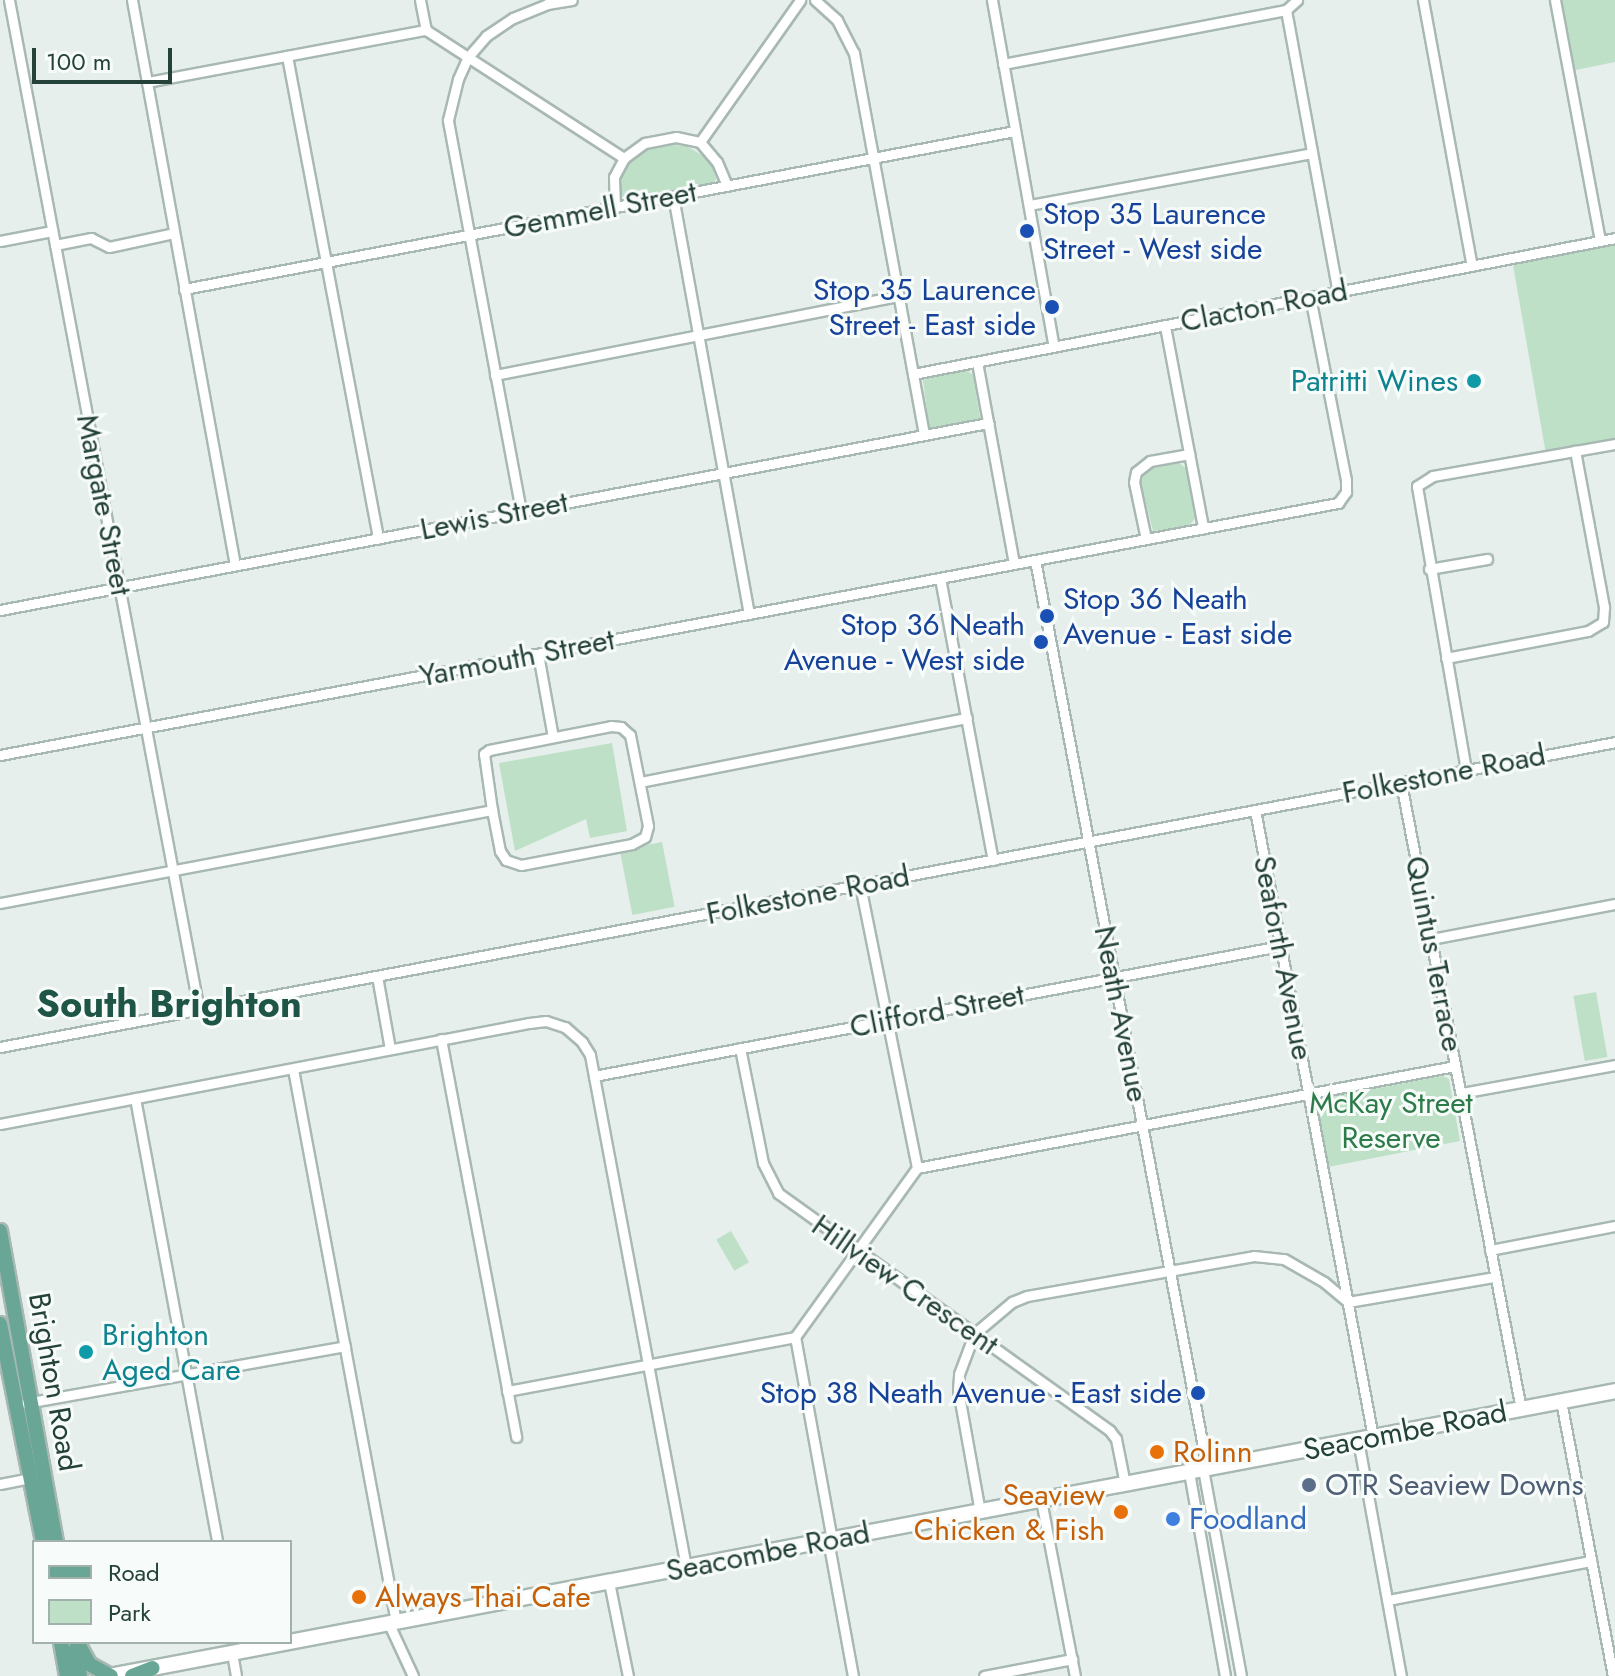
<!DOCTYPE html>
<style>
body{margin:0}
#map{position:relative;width:1615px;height:1676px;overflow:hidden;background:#e6efeb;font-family:Jost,sans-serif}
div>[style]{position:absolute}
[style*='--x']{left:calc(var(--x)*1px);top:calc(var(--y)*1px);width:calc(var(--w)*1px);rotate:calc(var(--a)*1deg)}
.green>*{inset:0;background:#bee0c7;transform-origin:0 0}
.roads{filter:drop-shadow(2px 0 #a8b8b2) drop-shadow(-2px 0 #a8b8b2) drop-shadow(0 2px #a8b8b2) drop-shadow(0 -2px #a8b8b2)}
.minor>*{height:9px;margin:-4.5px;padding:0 4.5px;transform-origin:4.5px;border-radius:4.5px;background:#fff}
.secondary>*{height:14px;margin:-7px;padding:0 7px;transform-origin:7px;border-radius:7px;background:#fff}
.primary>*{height:14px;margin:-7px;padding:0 7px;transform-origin:7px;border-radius:7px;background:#69a695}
.dots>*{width:22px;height:22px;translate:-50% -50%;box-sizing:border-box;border:4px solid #f7fbf9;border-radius:50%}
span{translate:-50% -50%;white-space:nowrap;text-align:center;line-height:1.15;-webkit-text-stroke:6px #f7fbf9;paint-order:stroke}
.street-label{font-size:30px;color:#244239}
.transit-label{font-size:30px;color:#164399}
.left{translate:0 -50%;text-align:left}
.right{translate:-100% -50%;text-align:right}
.culture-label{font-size:30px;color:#0d838f}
.park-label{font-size:30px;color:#2c7b49}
.food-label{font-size:30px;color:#c56008}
.service-label{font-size:30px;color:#4e5e75}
.shop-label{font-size:30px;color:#366cbe}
.district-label{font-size:38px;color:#1e5547;font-weight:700}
.legend{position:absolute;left:32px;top:1540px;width:260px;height:104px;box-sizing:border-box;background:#f7fbf9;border:2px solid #a3b1ac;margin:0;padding:10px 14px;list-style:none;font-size:24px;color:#244239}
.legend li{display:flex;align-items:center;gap:16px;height:40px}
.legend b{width:40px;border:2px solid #a3b1ac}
.scale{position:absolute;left:32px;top:48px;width:140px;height:36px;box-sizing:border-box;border:4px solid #244239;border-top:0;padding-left:10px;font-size:24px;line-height:28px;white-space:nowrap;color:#244239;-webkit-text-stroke:6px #f7fbf9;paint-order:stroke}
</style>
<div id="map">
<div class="green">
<div style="clip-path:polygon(1557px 0,1615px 0,1615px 62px,1571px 71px)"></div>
<div style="clip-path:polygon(660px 144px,687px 146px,703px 156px,712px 165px,716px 179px,714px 183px,627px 198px,622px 196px,619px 190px,623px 170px,639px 153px)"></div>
<div style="clip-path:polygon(1615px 243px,1615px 442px,1546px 454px,1513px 265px)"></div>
<div style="clip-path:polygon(966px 370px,973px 375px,980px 418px,932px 429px,929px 426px,923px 380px)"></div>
<div style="clip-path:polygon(1179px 463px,1186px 468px,1195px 519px,1188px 526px,1153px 531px,1141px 483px,1143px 476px,1152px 468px)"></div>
<div style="clip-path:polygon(612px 743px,627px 831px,590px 838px,586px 819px,515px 851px,499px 763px)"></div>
<div style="left:662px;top:842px;width:66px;height:43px;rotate:79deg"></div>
<div style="left:1596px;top:992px;width:66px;height:23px;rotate:80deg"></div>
<div style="clip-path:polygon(1443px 1076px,1449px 1079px,1460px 1141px,1328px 1167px,1316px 1106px,1320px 1099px)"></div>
<div style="left:731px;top:1231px;width:36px;height:17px;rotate:60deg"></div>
</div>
<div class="roads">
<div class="minor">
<div style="--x:9;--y:0;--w:1028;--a:79.35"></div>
<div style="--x:132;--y:0;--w:574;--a:79.67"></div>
<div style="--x:420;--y:0;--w:31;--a:79"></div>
<div style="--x:426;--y:30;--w:236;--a:32.9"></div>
<div style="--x:815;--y:0;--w:30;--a:42"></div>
<div style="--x:837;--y:20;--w:37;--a:63"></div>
<div style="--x:854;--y:53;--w:388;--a:79.6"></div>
<div style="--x:992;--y:0;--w:352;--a:79.9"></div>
<div style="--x:1423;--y:0;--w:270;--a:79.6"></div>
<div style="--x:1555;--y:0;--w:245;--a:79.4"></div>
<div style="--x:1286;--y:10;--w:287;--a:79.6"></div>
<div style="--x:287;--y:56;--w:491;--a:79.3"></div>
<div style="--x:1003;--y:64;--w:288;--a:-10.8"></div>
<div style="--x:1286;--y:10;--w:15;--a:-42"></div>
<div style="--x:147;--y:82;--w:284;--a:-10.6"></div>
<div style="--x:700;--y:142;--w:174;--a:-54.8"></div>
<div style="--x:673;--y:196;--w:425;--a:79.7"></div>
<div style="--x:1029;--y:205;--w:287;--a:-10.4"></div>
<div style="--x:615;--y:207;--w:30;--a:-92"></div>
<div style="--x:614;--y:177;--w:21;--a:-62"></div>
<div style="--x:624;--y:158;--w:26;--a:-36"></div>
<div style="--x:645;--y:143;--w:32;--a:-11"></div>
<div style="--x:676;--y:137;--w:25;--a:12"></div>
<div style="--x:700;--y:142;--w:26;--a:50"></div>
<div style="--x:717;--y:162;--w:26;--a:67"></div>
<div style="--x:0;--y:241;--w:53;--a:-10.9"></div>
<div style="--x:55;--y:245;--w:37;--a:-11"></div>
<div style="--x:91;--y:238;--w:20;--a:27"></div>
<div style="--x:109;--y:247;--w:66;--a:-12.2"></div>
<div style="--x:184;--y:289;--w:846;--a:-10.77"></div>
<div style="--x:1165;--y:326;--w:206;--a:79.3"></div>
<div style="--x:977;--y:362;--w:205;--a:79.6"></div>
<div style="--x:913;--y:374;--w:715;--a:-10.96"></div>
<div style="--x:495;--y:375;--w:411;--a:-11.1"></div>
<div style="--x:521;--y:511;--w:398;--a:-100.6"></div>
<div style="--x:448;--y:120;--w:42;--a:-76.3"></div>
<div style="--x:458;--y:79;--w:24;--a:-66"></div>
<div style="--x:468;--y:57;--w:28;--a:-49"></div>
<div style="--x:486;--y:36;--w:32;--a:-34"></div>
<div style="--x:513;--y:18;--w:37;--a:-22"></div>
<div style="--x:547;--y:4;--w:25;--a:-9"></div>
<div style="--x:1146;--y:539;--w:58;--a:-101.9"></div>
<div style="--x:1134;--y:482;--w:10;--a:-79"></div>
<div style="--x:1136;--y:472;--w:18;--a:-38"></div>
<div style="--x:1150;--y:461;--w:40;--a:-10"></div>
<div style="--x:1035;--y:560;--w:924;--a:79.27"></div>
<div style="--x:1429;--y:569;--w:59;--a:-9.8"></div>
<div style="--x:940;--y:578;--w:287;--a:79.4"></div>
<div style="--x:0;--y:610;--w:1006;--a:-10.72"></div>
<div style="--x:538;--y:654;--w:84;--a:79.8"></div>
<div style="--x:1446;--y:658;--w:145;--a:-10.8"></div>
<div style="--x:1588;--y:631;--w:17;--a:-31"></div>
<div style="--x:1603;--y:622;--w:15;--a:-86"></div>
<div style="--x:1604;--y:607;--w:159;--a:-100.5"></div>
<div style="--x:611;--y:726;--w:10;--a:6"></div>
<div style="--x:621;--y:727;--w:12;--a:42"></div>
<div style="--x:630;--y:735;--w:93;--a:78.8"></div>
<div style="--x:648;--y:826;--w:11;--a:105"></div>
<div style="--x:645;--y:837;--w:15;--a:152"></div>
<div style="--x:632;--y:844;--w:113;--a:169.3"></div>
<div style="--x:521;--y:865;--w:16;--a:-162"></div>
<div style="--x:506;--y:860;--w:11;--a:-124"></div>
<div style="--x:500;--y:851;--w:42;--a:-101"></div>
<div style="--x:492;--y:810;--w:57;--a:-98.1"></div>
<div style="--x:484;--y:754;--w:6;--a:-39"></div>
<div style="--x:489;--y:750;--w:124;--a:-11.1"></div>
<div style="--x:0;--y:755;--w:1362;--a:-10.67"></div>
<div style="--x:1338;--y:503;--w:14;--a:-54"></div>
<div style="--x:1346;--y:492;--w:12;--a:-90"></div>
<div style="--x:1346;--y:480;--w:187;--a:-101.1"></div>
<div style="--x:1466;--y:770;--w:288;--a:-99.8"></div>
<div style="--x:1417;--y:486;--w:19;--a:-32"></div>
<div style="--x:1433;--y:476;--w:185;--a:-10"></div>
<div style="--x:640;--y:782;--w:333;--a:-11.1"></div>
<div style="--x:1401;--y:783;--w:637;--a:79.15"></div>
<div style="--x:1255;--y:810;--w:638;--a:79.34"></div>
<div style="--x:860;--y:885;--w:289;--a:78.6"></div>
<div style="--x:0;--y:903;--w:501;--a:-10.7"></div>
<div style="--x:1431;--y:939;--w:187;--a:-10.8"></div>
<div style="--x:377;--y:976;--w:74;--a:79.9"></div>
<div style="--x:441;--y:1039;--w:405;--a:79.3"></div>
<div style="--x:0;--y:1047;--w:1644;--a:-10.69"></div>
<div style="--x:740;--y:1048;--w:117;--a:78.7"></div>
<div style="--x:763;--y:1163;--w:34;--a:63"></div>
<div style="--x:778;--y:1193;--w:408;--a:35.6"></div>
<div style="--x:1110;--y:1431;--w:10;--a:53"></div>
<div style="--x:1116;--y:1439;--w:46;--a:78.7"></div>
<div style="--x:293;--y:1069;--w:563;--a:79.45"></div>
<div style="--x:594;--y:1076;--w:698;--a:-10.73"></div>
<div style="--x:1461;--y:1093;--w:157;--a:-10.3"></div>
<div style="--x:135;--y:1098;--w:452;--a:79.5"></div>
<div style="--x:0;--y:1124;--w:539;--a:-10.81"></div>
<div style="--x:529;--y:1023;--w:17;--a:-7"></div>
<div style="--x:546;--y:1021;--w:20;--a:18"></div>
<div style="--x:565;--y:1027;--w:23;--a:41"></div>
<div style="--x:582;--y:1042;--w:15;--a:58"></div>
<div style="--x:590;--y:1055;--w:521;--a:79.38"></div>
<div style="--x:1490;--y:1250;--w:127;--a:-10.9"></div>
<div style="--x:507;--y:1391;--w:293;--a:-10.6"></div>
<div style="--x:1561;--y:1401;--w:280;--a:79.3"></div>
<div style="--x:26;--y:1403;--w:324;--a:-10.1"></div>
<div style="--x:1358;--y:1440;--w:240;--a:79.7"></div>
<div style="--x:1203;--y:1469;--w:210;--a:79.6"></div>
<div style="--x:1189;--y:1472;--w:207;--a:80"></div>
<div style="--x:0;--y:1484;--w:33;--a:-11"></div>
<div style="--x:1041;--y:1500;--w:179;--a:79.1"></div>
<div style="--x:980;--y:1512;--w:124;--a:-100.2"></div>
<div style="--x:958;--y:1390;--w:16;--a:-86"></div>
<div style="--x:959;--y:1374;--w:43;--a:-69.4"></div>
<div style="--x:974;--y:1334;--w:50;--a:-40.1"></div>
<div style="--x:1012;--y:1302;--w:16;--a:-22"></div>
<div style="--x:1027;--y:1296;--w:230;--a:-10"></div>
<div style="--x:1254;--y:1256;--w:30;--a:6"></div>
<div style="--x:1284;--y:1259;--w:46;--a:29.9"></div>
<div style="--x:1324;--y:1282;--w:31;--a:40"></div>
<div style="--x:1348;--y:1302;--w:149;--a:-9.7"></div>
<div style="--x:828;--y:1540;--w:138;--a:79.6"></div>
<div style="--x:832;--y:1540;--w:206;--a:-100.3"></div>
<div style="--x:795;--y:1337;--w:208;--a:-54.2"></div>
<div style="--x:917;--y:1168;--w:548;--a:-10.74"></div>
<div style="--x:609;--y:1582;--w:96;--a:78.6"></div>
<div style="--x:1388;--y:1600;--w:207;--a:-10.9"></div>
<div style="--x:389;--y:1624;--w:57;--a:65.2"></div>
<div style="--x:232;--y:1653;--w:23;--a:80"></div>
<div style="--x:984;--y:1676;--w:90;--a:-10.9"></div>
</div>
<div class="secondary">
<div style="--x:110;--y:1676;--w:1532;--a:-10.72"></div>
</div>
<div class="primary">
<div style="--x:0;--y:1231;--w:316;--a:79.8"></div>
<div style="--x:0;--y:1324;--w:222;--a:78.8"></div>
<div style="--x:61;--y:1642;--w:35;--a:80"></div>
<div style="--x:77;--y:1642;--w:25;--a:61"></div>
<div style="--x:89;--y:1664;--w:25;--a:29"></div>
<div style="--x:75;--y:1650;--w:26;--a:79"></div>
<div style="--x:132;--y:1676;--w:22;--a:-21"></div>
</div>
</div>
<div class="dots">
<div style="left:1027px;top:231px;background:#1a4fb4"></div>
<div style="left:1052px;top:307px;background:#1a4fb4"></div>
<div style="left:1474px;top:381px;background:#0f9aa8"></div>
<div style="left:1047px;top:616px;background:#1a4fb4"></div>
<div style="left:1041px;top:642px;background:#1a4fb4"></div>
<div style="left:86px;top:1352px;background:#0f9aa8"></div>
<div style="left:1198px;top:1393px;background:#1a4fb4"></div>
<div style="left:1157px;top:1452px;background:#e8710a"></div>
<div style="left:1309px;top:1485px;background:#5c6f8a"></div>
<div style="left:1121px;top:1512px;background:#e8710a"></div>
<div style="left:1173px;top:1519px;background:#3f7fe0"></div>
<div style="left:359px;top:1597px;background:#e8710a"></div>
</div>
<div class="street-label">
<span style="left:600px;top:210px;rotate:-11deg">Gemmell Street</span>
<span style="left:1264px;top:306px;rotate:-11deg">Clacton Road</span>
<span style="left:104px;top:505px;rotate:79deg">Margate Street</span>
<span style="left:494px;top:516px;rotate:-11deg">Lewis Street</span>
<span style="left:517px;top:658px;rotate:-11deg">Yarmouth Street</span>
<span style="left:1444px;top:774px;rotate:-11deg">Folkestone Road</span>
<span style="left:808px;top:895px;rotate:-11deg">Folkestone Road</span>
<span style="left:1434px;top:954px;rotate:79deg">Quintus Terrace</span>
<span style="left:1283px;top:958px;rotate:79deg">Seaforth Avenue</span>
<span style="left:937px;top:1011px;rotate:-11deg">Clifford Street</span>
<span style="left:1121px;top:1014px;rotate:79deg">Neath Avenue</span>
<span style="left:905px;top:1285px;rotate:35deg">Hillview Crescent</span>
<span style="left:54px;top:1382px;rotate:80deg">Brighton Road</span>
<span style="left:1405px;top:1431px;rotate:-11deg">Seacombe Road</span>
<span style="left:768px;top:1552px;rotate:-11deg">Seacombe Road</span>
</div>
<div class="transit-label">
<span class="left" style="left:1043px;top:231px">Stop 35 Laurence<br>Street - West side</span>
<span class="right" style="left:1036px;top:307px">Stop 35 Laurence<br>Street - East side</span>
<span class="left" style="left:1063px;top:616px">Stop 36 Neath<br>Avenue - East side</span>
<span class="right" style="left:1025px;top:642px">Stop 36 Neath<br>Avenue - West side</span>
<span class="right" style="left:1182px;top:1393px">Stop 38 Neath Avenue - East side</span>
</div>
<div class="culture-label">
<span class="right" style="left:1458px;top:381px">Patritti Wines</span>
<span class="left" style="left:102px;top:1352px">Brighton<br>Aged Care</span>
</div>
<div class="park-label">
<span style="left:1391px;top:1120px">McKay Street<br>Reserve</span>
</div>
<div class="food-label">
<span class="left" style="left:1173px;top:1452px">Rolinn</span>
<span class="right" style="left:1105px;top:1512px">Seaview<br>Chicken &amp; Fish</span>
<span class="left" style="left:375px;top:1597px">Always Thai Cafe</span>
</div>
<div class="service-label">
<span class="left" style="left:1325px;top:1485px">OTR Seaview Downs</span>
</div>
<div class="shop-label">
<span class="left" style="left:1189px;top:1519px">Foodland</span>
</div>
<div class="district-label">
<span style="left:169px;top:1004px">South Brighton</span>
</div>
<ul class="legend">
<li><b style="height:10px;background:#69a695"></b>Road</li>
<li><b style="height:22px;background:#bee0c7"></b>Park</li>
</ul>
<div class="scale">100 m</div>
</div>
